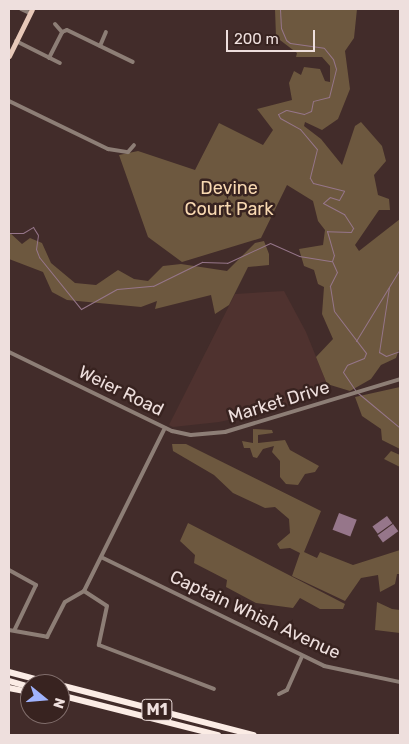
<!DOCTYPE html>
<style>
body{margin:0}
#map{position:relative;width:409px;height:744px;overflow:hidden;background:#422c2a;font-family:Rubik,sans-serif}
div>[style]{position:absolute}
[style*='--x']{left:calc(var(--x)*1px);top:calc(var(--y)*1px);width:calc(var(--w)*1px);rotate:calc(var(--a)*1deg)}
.built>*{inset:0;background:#4f322f}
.green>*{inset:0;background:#6d583f}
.water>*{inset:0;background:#96768a;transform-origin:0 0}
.stream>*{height:1px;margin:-0.5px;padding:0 0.5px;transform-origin:0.5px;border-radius:0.5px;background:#96768a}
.minor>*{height:4px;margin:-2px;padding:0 2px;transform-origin:2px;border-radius:2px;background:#8d7e76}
.major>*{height:5px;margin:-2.5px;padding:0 2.5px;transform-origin:2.5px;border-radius:2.5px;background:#e8c9b9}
.highway>*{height:5.5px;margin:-2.75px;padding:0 2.75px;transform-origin:2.75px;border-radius:2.75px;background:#fbece5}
span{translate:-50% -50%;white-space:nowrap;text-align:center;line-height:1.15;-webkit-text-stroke:5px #382320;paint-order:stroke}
.shield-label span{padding:1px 4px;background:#382320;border:1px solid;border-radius:4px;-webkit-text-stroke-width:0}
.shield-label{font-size:16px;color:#eedfdd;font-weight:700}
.park-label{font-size:18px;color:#f9d9b2}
.street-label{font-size:18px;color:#eedfdd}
.frame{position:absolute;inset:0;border:10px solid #eedfdd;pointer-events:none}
.north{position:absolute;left:20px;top:674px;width:50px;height:50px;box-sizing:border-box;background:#382320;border:1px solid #816e6c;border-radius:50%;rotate:107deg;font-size:14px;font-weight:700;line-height:20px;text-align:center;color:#eedfdd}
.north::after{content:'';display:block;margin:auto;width:18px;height:22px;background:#a0b3fd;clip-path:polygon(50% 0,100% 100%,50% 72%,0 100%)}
.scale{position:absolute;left:226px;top:30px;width:89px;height:22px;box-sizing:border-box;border:2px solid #eedfdd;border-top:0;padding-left:6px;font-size:15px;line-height:18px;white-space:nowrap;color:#eedfdd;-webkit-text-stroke:4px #382320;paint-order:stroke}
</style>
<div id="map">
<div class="built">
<div style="clip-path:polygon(284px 291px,306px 332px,327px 384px,279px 409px,219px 422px,173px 427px,169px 425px,235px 294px)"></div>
</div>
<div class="green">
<div style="clip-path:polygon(275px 9px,357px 9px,354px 38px,345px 51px,350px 89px,338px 119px,322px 130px,305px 122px,304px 126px,321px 139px,342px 165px,355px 126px,361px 122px,382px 146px,386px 161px,374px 175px,378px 195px,389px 199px,390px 210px,379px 210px,355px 245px,359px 251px,400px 219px,400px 347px,396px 358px,381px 365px,371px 379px,350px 391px,327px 384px,316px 357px,333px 339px,322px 314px,324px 287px,318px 284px,314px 270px,304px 266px,299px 249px,323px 245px,325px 230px,318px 221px,313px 201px,287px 185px,261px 238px,182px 262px,148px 237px,119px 155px,138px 151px,195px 170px,219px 123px,263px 145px,273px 130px,257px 109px,292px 100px,289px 83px,294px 71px,301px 75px,304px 67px,320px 69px,325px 81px,330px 82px,330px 66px,322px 57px,296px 57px,297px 53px,276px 37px)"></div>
<div style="clip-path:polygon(9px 232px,22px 244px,30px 238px,42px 243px,51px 263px,75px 283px,96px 285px,118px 270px,134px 279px,148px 281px,163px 266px,181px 264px,227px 271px,255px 243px,264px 241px,269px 254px,269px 265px,248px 267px,229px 305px,215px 314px,211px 295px,155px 309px,157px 301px,141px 307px,67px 300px,52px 292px,43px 272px,9px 259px)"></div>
<div style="clip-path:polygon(400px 387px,400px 449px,382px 440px,381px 429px,362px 416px,355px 397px)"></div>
<div style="clip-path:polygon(253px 429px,272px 430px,273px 433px,258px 435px,258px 443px,285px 440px,290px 450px,319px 466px,315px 472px,305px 474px,298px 485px,286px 484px,280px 477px,280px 461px,272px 452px,274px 446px,263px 449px,257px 458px,253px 457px,250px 448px,244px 448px,242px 441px,253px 443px)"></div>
<div style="clip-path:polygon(172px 444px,186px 444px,321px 511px,304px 552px,317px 558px,320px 552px,353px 565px,400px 550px,400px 574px,397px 574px,395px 584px,380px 592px,378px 575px,361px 578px,345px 601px,292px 576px,300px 553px,290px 548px,280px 549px,277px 544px,290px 533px,289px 519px,275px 507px,265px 508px,233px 493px,214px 475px,173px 451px)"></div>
<div style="clip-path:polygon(391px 451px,400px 455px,400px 467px,384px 459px)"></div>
<div style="clip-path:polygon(188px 523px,345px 604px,343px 609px,320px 609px,300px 598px,293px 608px,256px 603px,226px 587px,227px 580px,194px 563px,195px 555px,180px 541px)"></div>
<div style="clip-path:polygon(377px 602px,392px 609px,400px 610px,400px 633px,375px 630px)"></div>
</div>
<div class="water">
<div style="left:339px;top:513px;width:19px;height:18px;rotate:21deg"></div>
<div style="left:387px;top:516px;width:9px;height:18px;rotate:54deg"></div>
<div style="left:393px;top:524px;width:9px;height:19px;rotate:54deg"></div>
</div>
<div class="stream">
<div style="--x:280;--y:9;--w:19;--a:87"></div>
<div style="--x:281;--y:28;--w:13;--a:67"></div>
<div style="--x:286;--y:40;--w:5;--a:37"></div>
<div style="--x:290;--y:43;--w:34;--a:8"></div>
<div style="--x:324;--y:48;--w:14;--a:51"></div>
<div style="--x:333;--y:59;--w:10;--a:73"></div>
<div style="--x:336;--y:69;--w:29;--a:104"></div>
<div style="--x:329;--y:97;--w:16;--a:166"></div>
<div style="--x:313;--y:101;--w:10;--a:101"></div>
<div style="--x:311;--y:111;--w:8;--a:157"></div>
<div style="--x:304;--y:114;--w:18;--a:-167"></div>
<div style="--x:286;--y:110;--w:9;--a:153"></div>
<div style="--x:278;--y:114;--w:4;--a:63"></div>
<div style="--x:280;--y:118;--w:23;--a:29"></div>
<div style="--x:300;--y:129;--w:26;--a:50"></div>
<div style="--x:317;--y:149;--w:30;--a:104"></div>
<div style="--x:310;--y:178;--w:6;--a:59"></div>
<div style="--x:313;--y:183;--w:32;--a:14"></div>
<div style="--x:344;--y:191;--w:10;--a:119"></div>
<div style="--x:339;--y:200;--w:9;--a:-162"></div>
<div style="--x:330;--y:197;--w:9;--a:139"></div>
<div style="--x:323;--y:203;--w:24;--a:28"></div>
<div style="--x:344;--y:214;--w:17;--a:57"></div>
<div style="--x:353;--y:228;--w:4;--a:117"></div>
<div style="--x:351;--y:232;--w:24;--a:-178"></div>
<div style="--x:327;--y:231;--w:25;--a:74"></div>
<div style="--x:334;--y:255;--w:6;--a:108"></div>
<div style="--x:9;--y:233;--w:14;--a:0"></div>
<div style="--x:23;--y:233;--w:12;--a:-31"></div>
<div style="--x:33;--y:227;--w:9;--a:58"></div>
<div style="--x:38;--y:235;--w:14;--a:98"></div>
<div style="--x:36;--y:249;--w:9;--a:69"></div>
<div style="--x:39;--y:257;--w:67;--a:51.1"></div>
<div style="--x:81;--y:309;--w:41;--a:-29.1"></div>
<div style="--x:117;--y:289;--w:36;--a:-5"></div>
<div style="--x:153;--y:286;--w:55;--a:-26.1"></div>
<div style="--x:202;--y:262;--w:25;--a:2"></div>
<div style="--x:227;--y:263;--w:47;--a:-24.9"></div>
<div style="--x:270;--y:243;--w:32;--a:24"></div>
<div style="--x:299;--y:256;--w:33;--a:9"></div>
<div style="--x:332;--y:261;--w:12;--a:66"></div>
<div style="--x:337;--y:272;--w:16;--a:117"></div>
<div style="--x:330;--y:286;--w:25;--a:81"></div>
<div style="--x:334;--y:311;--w:53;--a:52.7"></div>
<div style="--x:366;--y:353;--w:5;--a:112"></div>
<div style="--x:364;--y:358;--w:18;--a:158"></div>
<div style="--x:347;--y:365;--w:8;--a:120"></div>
<div style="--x:343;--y:372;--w:22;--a:56"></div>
<div style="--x:389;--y:287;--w:66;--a:98.7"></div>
<div style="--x:379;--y:352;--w:8;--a:30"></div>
<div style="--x:386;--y:356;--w:15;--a:-20"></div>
<div style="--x:356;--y:341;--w:84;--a:-58.6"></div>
<div style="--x:358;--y:393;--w:55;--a:39.8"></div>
</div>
<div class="minor">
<div style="--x:21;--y:9;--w:10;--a:24"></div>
<div style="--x:55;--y:24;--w:11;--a:49"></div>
<div style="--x:16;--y:41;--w:49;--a:26.6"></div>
<div style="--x:100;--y:46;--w:15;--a:-67"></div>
<div style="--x:49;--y:58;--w:29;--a:-63"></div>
<div style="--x:62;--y:32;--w:5;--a:-22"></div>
<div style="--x:67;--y:30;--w:73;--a:25.9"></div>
<div style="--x:9;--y:101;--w:110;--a:25.9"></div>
<div style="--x:108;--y:149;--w:20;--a:9"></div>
<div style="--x:128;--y:152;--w:9;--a:-49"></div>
<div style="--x:9;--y:352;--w:181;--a:25.9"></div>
<div style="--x:172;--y:431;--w:19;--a:12"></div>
<div style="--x:191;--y:435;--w:34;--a:-5"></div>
<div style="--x:225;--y:432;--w:183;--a:-16.8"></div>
<div style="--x:103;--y:558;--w:246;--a:26"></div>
<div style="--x:324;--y:666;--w:78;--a:11.9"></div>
<div style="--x:9;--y:570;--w:31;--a:29"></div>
<div style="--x:36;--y:585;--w:49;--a:115.5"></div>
<div style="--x:84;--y:591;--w:27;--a:33"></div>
<div style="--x:107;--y:606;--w:40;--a:102"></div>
<div style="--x:99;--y:645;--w:123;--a:20.9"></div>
<div style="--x:9;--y:630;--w:39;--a:10"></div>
<div style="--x:47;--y:637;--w:39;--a:-63"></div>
<div style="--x:65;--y:602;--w:22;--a:-30"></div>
<div style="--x:84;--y:591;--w:182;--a:-63.6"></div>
<div style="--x:279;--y:694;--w:9;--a:-27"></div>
<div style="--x:287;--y:690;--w:37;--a:-66"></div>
</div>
<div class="major">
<div style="--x:9;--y:56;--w:52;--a:-63.9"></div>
</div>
<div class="highway">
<div style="--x:9;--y:672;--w:47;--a:14.9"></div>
<div style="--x:9;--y:681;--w:22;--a:16"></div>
<div style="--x:60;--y:685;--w:200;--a:14.5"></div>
<div style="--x:9;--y:688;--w:21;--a:11"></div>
<div style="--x:60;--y:695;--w:163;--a:14.2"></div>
</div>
<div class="shield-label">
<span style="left:157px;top:710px">M1</span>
</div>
<div class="park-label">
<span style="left:229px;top:199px">Devine<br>Court Park</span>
</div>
<div class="street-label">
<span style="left:121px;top:391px;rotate:26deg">Weier Road</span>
<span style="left:279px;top:402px;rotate:-17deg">Market Drive</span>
<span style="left:255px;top:615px;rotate:25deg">Captain Whish Avenue</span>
</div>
<div class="frame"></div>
<div class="north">N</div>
<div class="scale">200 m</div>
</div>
